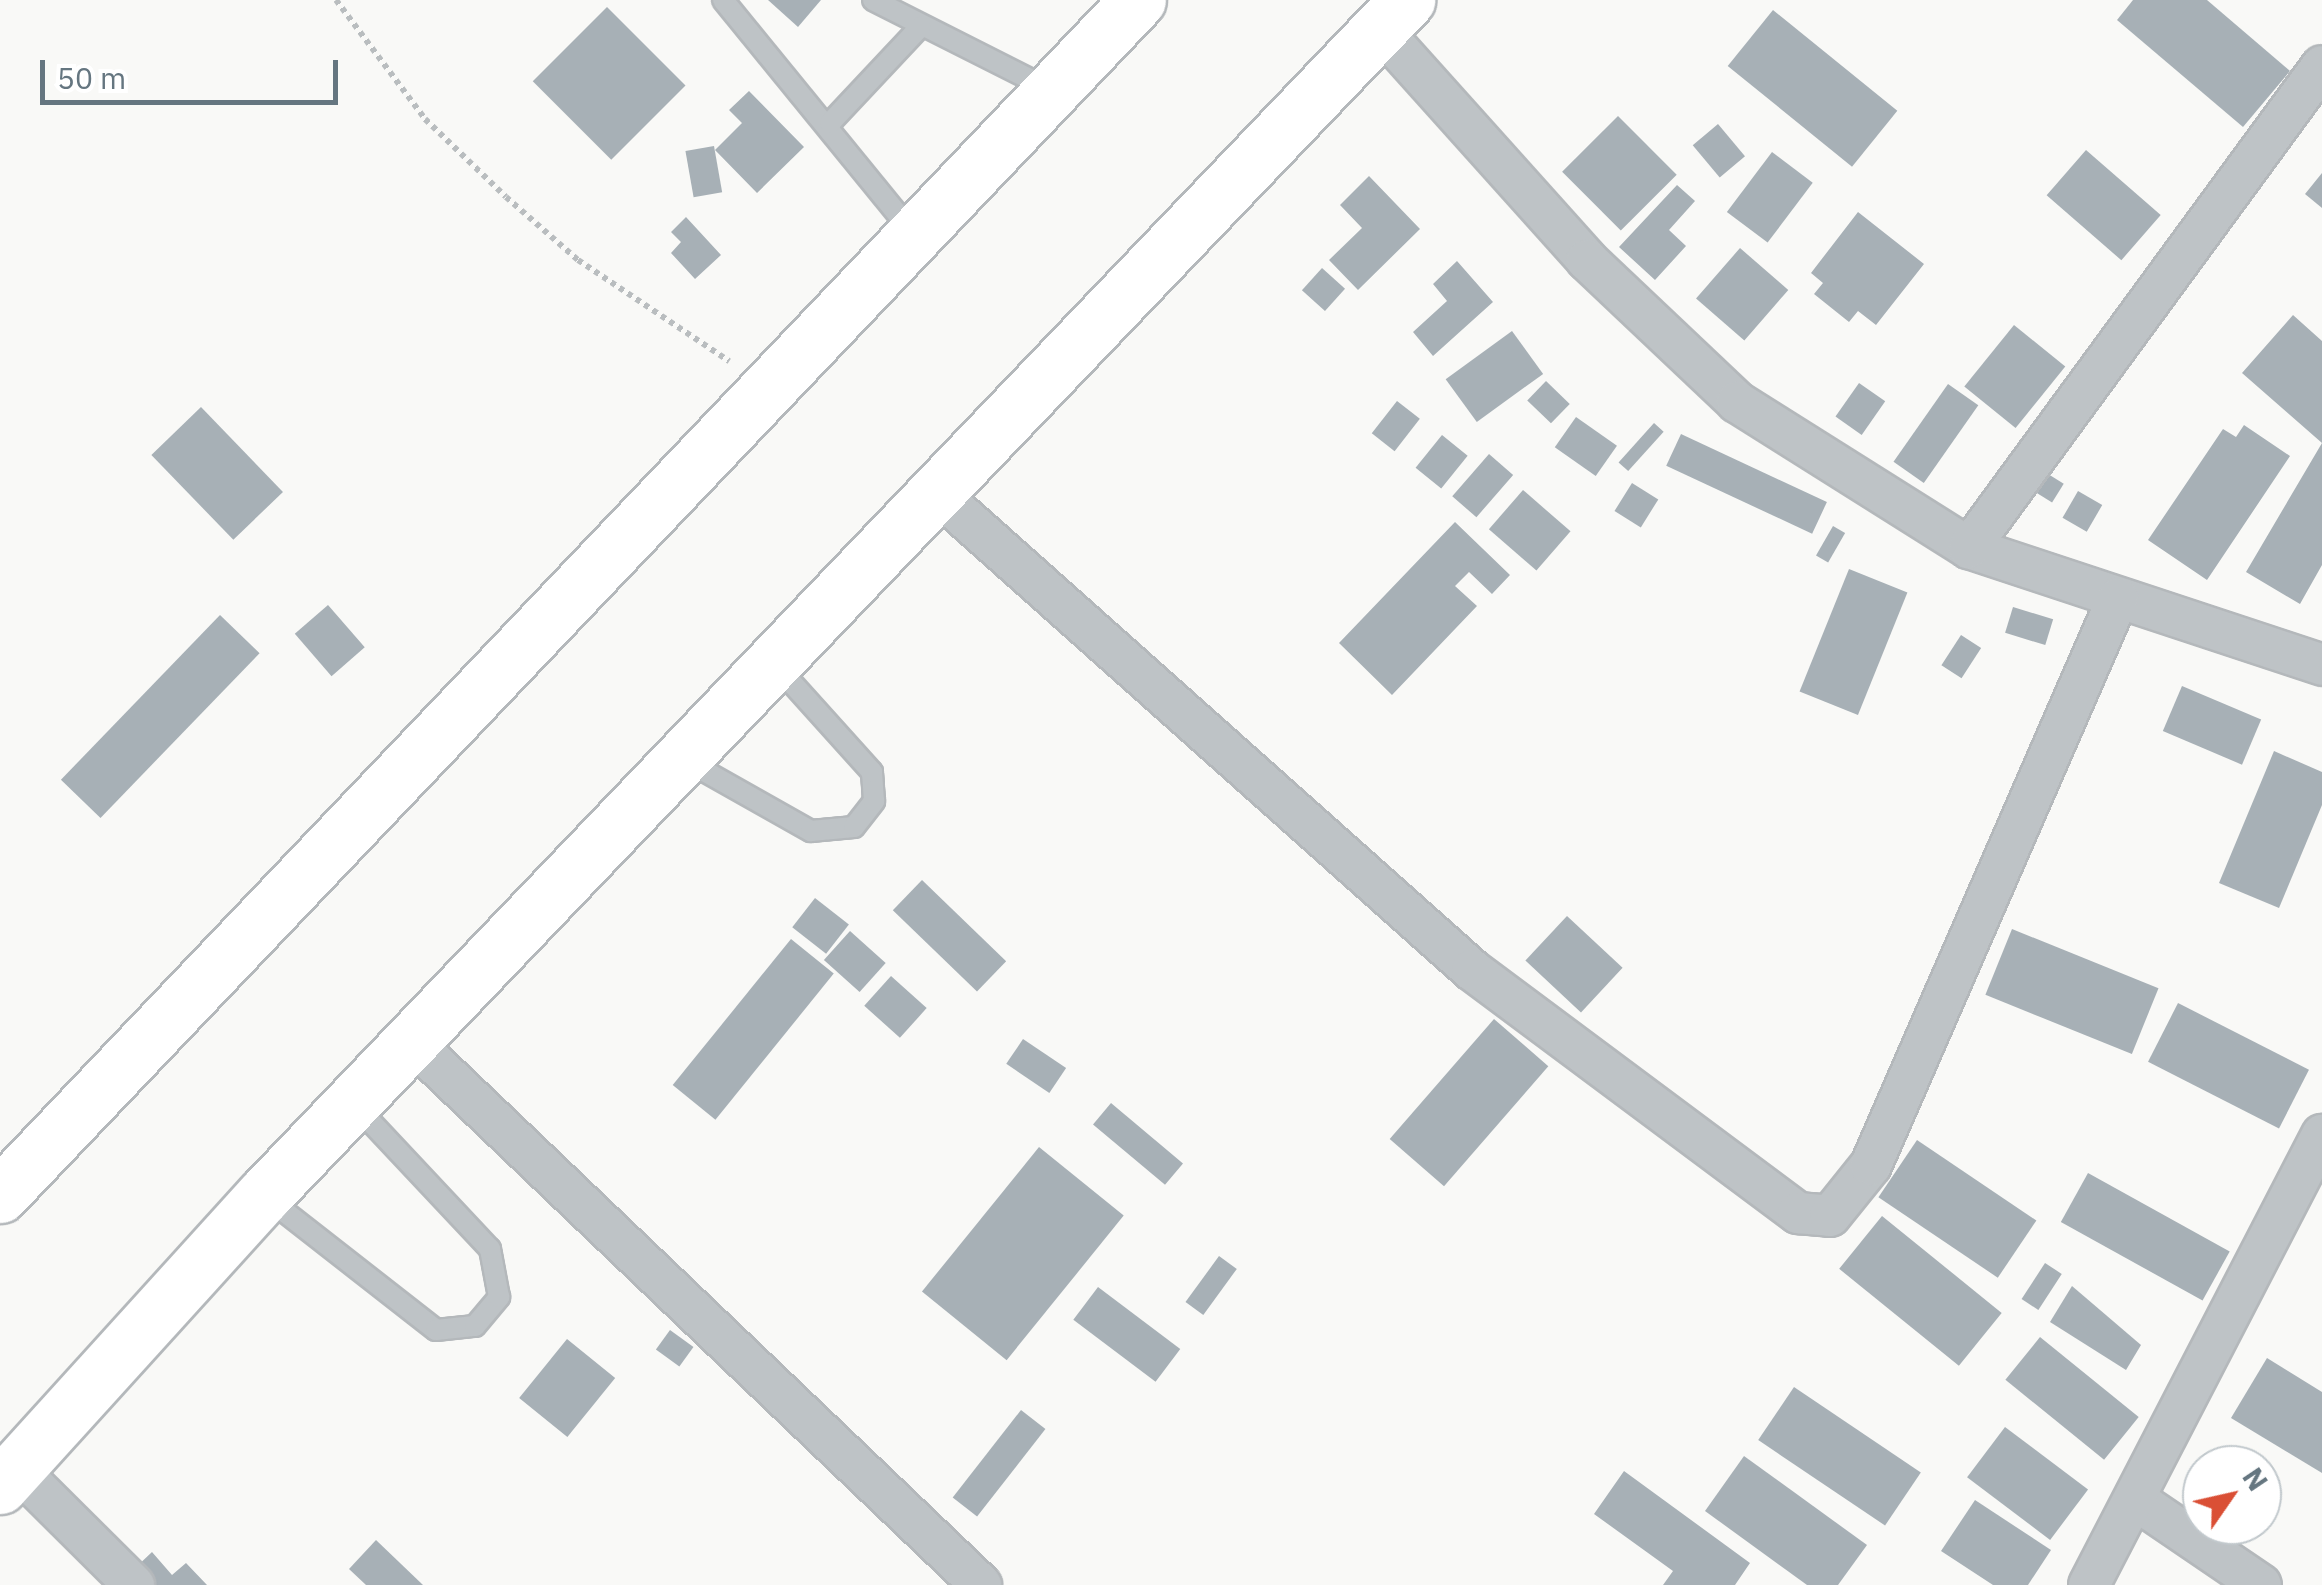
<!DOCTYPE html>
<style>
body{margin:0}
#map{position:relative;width:2322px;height:1585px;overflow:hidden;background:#f9f9f7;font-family:"IBM Plex Sans",sans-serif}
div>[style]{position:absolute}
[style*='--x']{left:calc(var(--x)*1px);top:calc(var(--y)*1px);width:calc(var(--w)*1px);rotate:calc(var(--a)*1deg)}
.building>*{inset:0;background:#a7b0b6;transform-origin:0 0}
.path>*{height:6px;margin-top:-3px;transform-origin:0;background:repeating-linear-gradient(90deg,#b9bdbf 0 5px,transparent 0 10px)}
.roads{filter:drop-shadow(2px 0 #b4b8bb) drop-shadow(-2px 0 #b4b8bb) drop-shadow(0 2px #b4b8bb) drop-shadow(0 -2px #b4b8bb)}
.service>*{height:20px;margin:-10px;padding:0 10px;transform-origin:10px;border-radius:10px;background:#bec3c6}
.minor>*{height:40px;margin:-20px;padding:0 20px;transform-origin:20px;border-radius:20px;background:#bec3c6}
.trunk>*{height:55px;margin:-27.5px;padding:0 27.5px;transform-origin:27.5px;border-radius:27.5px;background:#fff}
span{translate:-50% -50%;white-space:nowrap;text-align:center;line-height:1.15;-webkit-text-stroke:10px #fff;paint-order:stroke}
.north{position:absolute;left:2182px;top:1445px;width:100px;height:100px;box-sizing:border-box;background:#fff;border:2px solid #c1c8cc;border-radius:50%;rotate:56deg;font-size:28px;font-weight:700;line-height:40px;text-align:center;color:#657680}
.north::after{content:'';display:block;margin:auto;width:35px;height:45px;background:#da4f35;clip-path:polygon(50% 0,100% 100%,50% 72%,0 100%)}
.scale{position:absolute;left:40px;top:60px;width:298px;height:45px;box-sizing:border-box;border:5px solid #657680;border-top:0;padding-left:12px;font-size:30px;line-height:35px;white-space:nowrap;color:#657680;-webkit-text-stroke:8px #fff;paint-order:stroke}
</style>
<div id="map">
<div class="building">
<div style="clip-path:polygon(768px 0,821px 0,798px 27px)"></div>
<div style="clip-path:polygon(2133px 0,2207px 0,2290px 71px,2243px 127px,2117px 20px)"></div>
<div style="left:607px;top:7px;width:111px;height:105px;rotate:45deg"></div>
<div style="left:1773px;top:10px;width:160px;height:72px;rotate:39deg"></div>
<div style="clip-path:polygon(749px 91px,804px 147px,757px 193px,715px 150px,742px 123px,729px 110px)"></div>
<div style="left:1618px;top:116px;width:83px;height:79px;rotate:45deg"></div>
<div style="left:1718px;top:124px;width:42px;height:33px;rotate:50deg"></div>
<div style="left:714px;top:146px;width:47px;height:29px;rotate:80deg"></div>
<div style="left:2086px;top:150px;width:99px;height:60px;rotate:41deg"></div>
<div style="left:1772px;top:152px;width:51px;height:75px;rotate:37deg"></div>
<div style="clip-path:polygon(2322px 173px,2322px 208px,2305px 194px)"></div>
<div style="clip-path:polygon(1369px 176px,1420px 229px,1358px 290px,1329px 260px,1362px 228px,1340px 205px)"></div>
<div style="clip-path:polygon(1677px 185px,1695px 201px,1669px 230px,1686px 246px,1655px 280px,1619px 247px)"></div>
<div style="clip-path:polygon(1858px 212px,1924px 264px,1876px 325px,1858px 311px,1849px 322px,1814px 294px,1823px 283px,1811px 273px)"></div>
<div style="clip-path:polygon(686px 217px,721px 255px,695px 279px,671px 253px,681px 242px,671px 232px)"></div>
<div style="left:1740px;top:248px;width:64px;height:67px;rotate:41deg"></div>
<div style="clip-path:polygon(1457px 261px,1493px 302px,1433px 356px,1413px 332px,1447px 301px,1433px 284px)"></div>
<div style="left:1322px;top:268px;width:31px;height:30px;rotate:42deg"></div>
<div style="clip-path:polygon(2293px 315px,2322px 341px,2322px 565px,2300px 604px,2246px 572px,2322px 443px,2242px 373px)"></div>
<div style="left:2014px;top:325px;width:66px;height:79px;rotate:39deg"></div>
<div style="left:1512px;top:331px;width:53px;height:82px;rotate:54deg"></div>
<div style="left:1546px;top:381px;width:33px;height:27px;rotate:44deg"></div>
<div style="left:1859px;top:383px;width:32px;height:41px;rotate:35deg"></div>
<div style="left:1948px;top:384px;width:37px;height:95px;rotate:35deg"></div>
<div style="left:1397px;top:401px;width:29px;height:41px;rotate:38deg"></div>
<div style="left:201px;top:407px;width:118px;height:69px;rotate:46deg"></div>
<div style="left:1576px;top:417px;width:50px;height:37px;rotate:35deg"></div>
<div style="left:1654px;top:423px;width:13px;height:53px;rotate:42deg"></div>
<div style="clip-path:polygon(2244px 425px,2290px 456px,2207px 580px,2148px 540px,2223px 429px,2236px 437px)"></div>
<div style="left:1681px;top:434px;width:161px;height:35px;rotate:25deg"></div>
<div style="left:1442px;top:435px;width:33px;height:42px;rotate:39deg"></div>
<div style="left:1489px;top:454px;width:32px;height:56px;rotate:41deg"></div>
<div style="left:2040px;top:469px;width:28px;height:22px;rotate:32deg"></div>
<div style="left:1632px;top:483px;width:31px;height:33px;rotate:32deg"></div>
<div style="left:1523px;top:490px;width:63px;height:52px;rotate:41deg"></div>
<div style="left:2078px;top:491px;width:28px;height:31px;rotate:30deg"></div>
<div style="clip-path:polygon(1455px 522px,1510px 575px,1492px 594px,1469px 572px,1455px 586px,1477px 606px,1392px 695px,1339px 643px)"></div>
<div style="left:1833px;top:526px;width:14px;height:34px;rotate:30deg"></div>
<div style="left:1849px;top:569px;width:63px;height:132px;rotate:22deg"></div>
<div style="left:328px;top:605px;width:56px;height:44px;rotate:49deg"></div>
<div style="left:2013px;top:607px;width:42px;height:27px;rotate:17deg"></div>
<div style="left:220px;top:615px;width:55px;height:229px;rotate:44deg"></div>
<div style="left:1961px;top:635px;width:24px;height:36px;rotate:33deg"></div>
<div style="left:2182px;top:686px;width:86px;height:49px;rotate:23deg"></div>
<div style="clip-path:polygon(2274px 751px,2322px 772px,2322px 805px,2279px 908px,2219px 883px)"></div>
<div style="left:922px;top:880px;width:117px;height:42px;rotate:44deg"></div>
<div style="left:815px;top:898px;width:43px;height:37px;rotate:38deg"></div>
<div style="left:1567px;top:916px;width:76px;height:61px;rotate:43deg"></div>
<div style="left:2012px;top:929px;width:158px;height:71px;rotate:22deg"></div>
<div style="left:850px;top:931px;width:48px;height:39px;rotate:42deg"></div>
<div style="left:791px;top:939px;width:55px;height:188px;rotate:39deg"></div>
<div style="left:891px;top:976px;width:48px;height:40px;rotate:42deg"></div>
<div style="left:2178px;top:1003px;width:147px;height:66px;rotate:27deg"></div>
<div style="left:1494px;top:1019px;width:72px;height:159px;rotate:41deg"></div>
<div style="left:1023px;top:1039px;width:52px;height:30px;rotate:34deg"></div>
<div style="left:1111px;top:1103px;width:94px;height:28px;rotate:40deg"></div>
<div style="left:1917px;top:1140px;width:144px;height:69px;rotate:34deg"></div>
<div style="left:1039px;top:1147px;width:109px;height:186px;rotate:39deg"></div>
<div style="left:2088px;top:1173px;width:162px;height:56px;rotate:29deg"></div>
<div style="left:1882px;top:1216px;width:154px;height:68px;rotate:39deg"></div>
<div style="left:1219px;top:1256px;width:22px;height:57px;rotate:36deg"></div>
<div style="left:2045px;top:1263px;width:20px;height:43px;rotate:33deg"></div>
<div style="clip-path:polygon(2072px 1286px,2141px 1345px,2126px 1370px,2050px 1322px)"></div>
<div style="left:1098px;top:1287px;width:103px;height:41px;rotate:37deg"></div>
<div style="left:670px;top:1330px;width:29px;height:24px;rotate:36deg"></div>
<div style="left:2040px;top:1337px;width:127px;height:55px;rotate:39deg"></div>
<div style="left:567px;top:1339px;width:62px;height:76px;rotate:39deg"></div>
<div style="clip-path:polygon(2267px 1358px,2322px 1392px,2322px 1473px,2231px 1418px)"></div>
<div style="left:1794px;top:1387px;width:153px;height:64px;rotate:34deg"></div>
<div style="left:1021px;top:1410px;width:31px;height:111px;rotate:38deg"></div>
<div style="left:2005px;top:1427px;width:104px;height:63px;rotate:37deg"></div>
<div style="clip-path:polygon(1744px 1456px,1867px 1545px,1838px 1585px,1807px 1585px,1705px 1511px)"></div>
<div style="clip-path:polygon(1624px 1471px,1750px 1563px,1735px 1585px,1663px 1585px,1673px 1571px,1594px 1514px)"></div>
<div style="clip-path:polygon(1975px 1500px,2051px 1550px,2028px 1585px,1993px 1585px,1941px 1551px)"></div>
<div style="clip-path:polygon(376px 1540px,423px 1585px,366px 1585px,349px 1569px)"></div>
<div style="clip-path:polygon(152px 1552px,172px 1575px,186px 1563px,207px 1585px,146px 1585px,133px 1570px)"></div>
</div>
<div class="path">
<div style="--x:336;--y:0;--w:149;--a:53.2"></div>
<div style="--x:425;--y:119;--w:112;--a:43.9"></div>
<div style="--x:506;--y:197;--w:96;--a:41.2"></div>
<div style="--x:578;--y:260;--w:182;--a:33.8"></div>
</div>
<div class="roads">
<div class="service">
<div style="--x:723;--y:0;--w:301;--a:50.8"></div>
<div style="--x:873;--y:0;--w:195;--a:26.8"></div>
<div style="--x:830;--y:123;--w:132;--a:-46.8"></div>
<div style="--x:683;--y:759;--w:147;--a:29.4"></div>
<div style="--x:811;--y:831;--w:43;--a:-5.3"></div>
<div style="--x:854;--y:827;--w:33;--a:-52"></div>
<div style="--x:874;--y:801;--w:29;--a:-94"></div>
<div style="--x:872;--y:772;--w:147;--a:-132"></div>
<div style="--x:267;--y:1198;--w:214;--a:38"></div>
<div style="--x:436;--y:1330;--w:39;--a:-6"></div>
<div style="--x:475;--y:1326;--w:38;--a:-50"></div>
<div style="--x:499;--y:1297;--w:49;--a:-100.6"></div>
<div style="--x:490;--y:1249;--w:199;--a:-133.2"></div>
</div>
<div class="minor">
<div style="--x:1380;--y:29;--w:310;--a:48.1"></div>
<div style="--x:1587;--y:260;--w:207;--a:43.4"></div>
<div style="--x:1737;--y:402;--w:274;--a:32.2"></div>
<div style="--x:1969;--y:548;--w:372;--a:18.3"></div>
<div style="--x:938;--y:494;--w:715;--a:41.71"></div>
<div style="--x:1472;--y:970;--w:407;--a:36.7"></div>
<div style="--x:1798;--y:1213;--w:32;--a:5"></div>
<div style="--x:1830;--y:1216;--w:65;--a:-51.2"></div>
<div style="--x:1871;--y:1165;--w:618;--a:-66.46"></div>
<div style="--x:1969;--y:548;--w:597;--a:-53.78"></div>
<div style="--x:411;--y:1041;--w:788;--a:43.66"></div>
<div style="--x:17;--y:1469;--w:165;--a:44.8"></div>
<div style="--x:2136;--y:1500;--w:151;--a:34.2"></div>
<div style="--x:2089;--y:1585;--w:507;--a:-62.63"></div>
</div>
<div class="trunk">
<div style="--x:0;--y:1195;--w:1650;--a:-46.4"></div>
<div style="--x:0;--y:1486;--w:393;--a:-47.8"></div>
<div style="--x:264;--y:1195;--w:1654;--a:-46.27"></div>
</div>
</div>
<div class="north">N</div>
<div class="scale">50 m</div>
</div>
